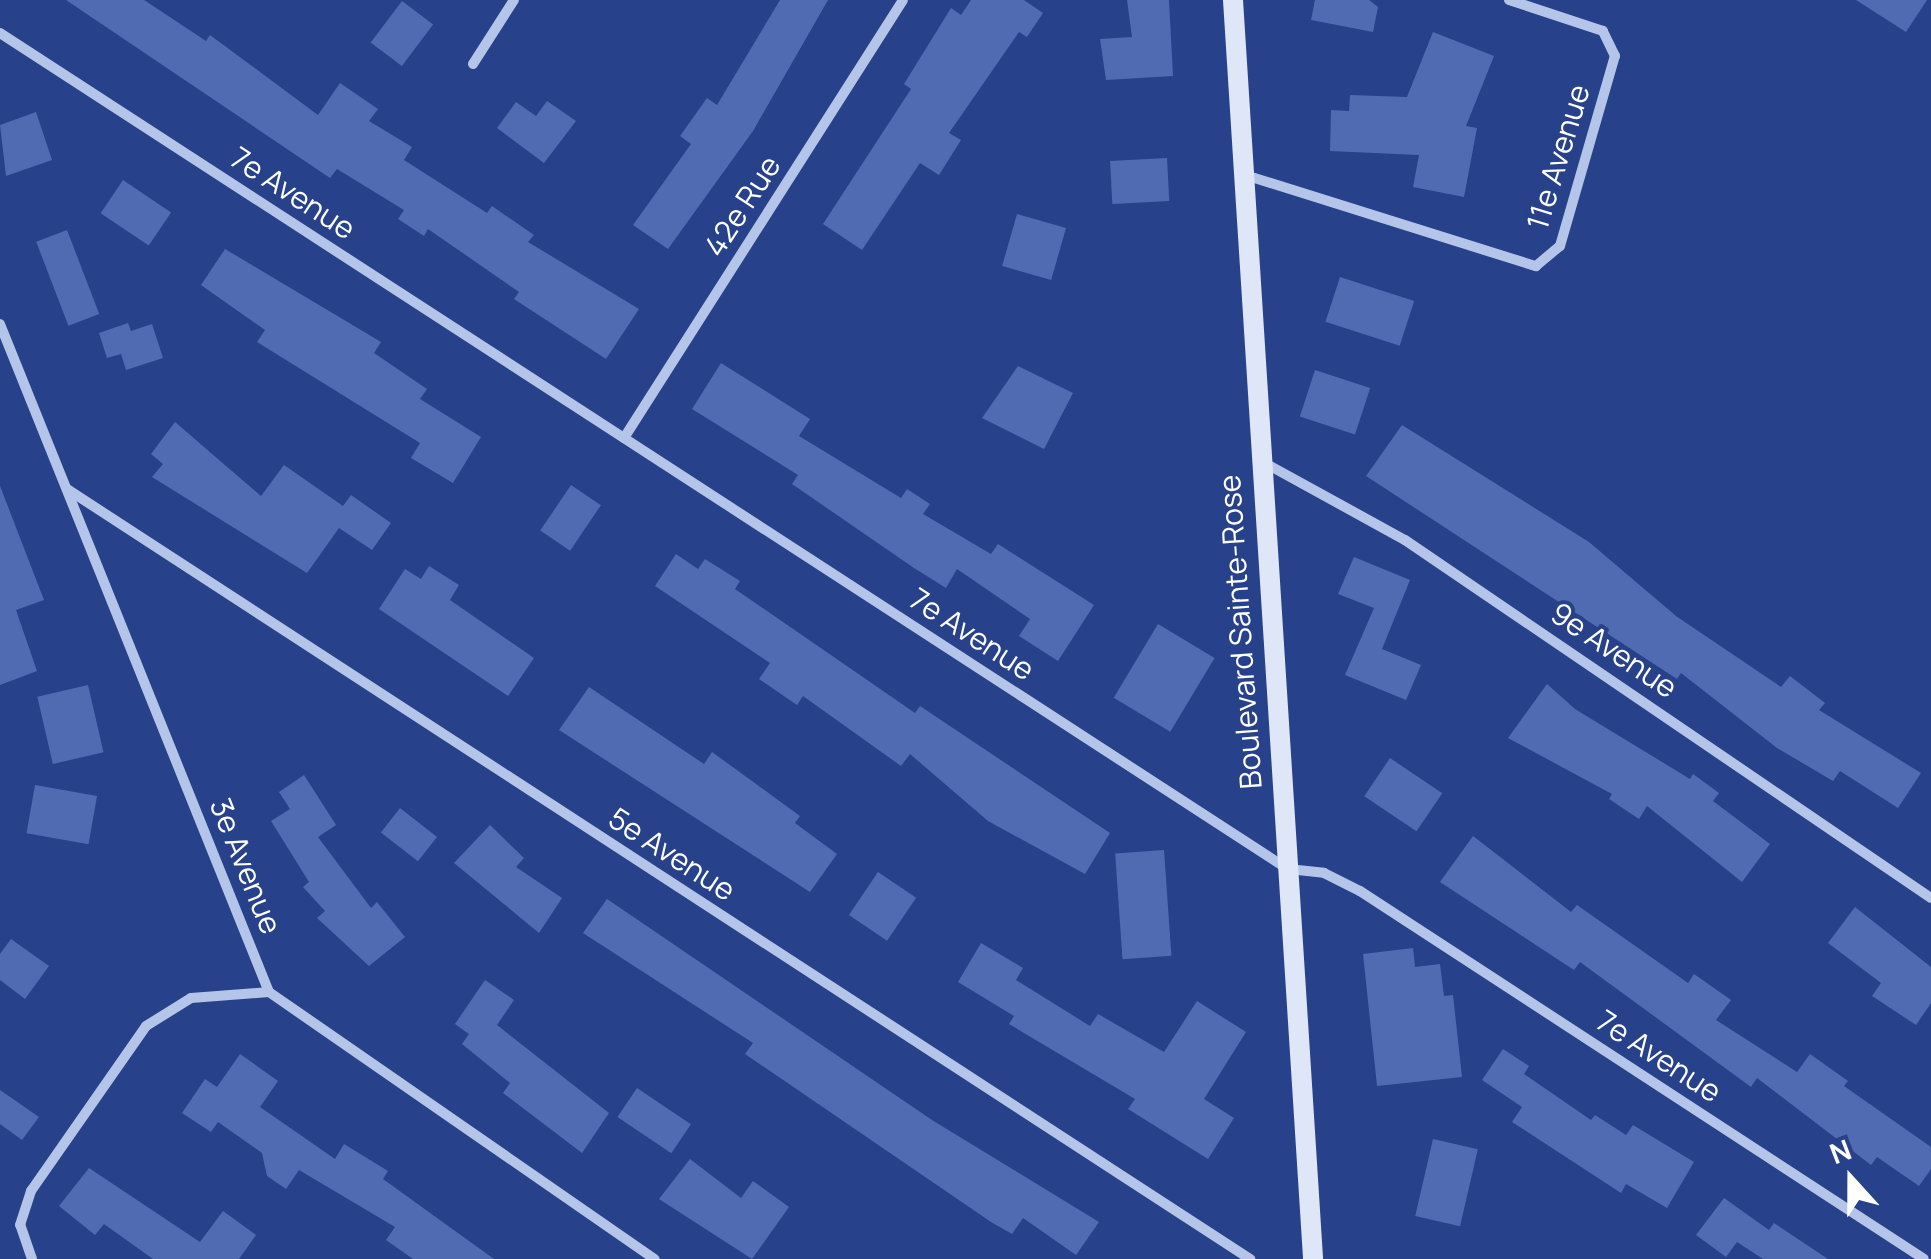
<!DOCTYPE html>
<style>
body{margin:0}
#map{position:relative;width:1931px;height:1259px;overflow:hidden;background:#27428a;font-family:Manrope,sans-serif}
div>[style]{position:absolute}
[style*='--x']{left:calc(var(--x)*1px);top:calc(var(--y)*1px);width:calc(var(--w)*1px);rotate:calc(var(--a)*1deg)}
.building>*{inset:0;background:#506bb2;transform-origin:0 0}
.street>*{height:10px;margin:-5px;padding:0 5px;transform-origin:5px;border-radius:5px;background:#b5c4e9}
.secondary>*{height:20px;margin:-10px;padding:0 10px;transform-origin:10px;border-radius:10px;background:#dfe6f8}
span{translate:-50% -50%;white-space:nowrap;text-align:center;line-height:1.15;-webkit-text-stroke:8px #27428a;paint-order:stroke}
.street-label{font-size:30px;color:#fff}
.north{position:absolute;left:1801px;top:1129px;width:100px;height:100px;-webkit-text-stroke:8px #27428a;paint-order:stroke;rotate:339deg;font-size:28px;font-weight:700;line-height:40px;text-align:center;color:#fff}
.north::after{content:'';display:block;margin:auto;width:35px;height:45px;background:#fff;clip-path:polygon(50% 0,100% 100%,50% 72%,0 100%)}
</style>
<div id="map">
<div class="building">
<div style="clip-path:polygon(66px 0,144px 0,206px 41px,210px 35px,318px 115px,340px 83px,378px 109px,369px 121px,412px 147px,404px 160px,487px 213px,492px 206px,534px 235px,528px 242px,639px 309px,606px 359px,514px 299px,519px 292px,428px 229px,424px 236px,398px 219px,404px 210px,337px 169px,330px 178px)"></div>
<div style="clip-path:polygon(780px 0,828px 0,753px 131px,668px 249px,633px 225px,691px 144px,680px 136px,707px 98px,717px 105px)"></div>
<div style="clip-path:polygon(971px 0,1024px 0,1043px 13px,1027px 37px,1019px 32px,949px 133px,961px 140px,939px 175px,920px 163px,862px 250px,823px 224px,911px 89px,904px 84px,951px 8px,961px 15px)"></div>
<div style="clip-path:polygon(1127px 0,1169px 0,1173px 76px,1106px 80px,1100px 39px,1132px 37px)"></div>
<div style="clip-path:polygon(1315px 0,1369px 0,1378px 7px,1373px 32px,1311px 20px)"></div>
<div style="clip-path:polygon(1856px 0,1927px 0,1906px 32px)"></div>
<div style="left:402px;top:1px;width:39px;height:52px;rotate:37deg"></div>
<div style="clip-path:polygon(1433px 32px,1494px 56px,1466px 126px,1477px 128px,1464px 197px,1413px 187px,1419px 155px,1330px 151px,1331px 110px,1349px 111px,1350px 95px,1407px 97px)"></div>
<div style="clip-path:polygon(547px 101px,576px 121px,544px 163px,497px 128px,516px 102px,536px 116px)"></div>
<div style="clip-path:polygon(36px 112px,52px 160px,6px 176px,0 125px)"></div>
<div style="left:1167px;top:158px;width:43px;height:57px;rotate:87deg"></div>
<div style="left:123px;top:180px;width:58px;height:40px;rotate:34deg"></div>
<div style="left:1017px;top:214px;width:51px;height:54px;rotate:16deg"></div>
<div style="left:67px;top:230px;width:90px;height:33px;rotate:69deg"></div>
<div style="clip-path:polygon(225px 249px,381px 342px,374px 353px,427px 389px,420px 399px,481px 437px,453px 483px,411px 458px,420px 443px,257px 342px,265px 330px,201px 285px)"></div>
<div style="left:1340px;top:277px;width:78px;height:47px;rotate:18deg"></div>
<div style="clip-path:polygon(128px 323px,131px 331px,152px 324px,163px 358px,126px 370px,121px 354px,107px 358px,99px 333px)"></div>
<div style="clip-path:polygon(721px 363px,810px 419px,799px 436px,901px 498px,907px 489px,930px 504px,923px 514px,991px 554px,998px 544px,1094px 605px,1058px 661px,1019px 636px,1030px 619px,957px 569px,946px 588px,914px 568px,792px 484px,798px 475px,692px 409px)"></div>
<div style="clip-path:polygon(1018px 366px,1073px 393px,1044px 449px,982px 418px)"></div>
<div style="left:1315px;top:370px;width:58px;height:49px;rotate:18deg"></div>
<div style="clip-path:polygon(175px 422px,261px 496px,284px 465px,343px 506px,351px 495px,391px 523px,372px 550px,339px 528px,307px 573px,152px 477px,163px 464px,151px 454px)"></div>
<div style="clip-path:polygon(1402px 425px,1589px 542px,1676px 616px,1781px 687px,1790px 676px,1825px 703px,1819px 710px,1921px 773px,1898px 808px,1840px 771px,1833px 781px,1777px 748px,1681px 673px,1677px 679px,1366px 476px)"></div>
<div style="left:571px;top:485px;width:36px;height:55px;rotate:34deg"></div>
<div style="clip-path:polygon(0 486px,44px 600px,16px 610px,37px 671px,0 685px)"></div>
<div style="clip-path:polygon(676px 554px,698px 569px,705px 559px,740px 581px,735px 589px,915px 713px,920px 706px,1110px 833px,1085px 874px,988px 821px,910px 754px,901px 766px,803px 696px,797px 705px,759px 679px,770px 663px,655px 586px)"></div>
<div style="clip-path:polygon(1354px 557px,1410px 580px,1382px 649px,1421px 665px,1406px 700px,1345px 675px,1374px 608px,1338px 594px)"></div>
<div style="clip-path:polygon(429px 566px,459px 585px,450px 600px,534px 658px,508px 696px,379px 609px,405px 569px,421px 579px)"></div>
<div style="left:1158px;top:624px;width:66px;height:86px;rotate:31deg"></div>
<div style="clip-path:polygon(1547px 684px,1575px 709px,1690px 779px,1693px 774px,1719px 793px,1713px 801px,1770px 844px,1742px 882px,1647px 806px,1639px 819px,1609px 799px,1612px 794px,1508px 738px)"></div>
<div style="left:88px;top:685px;width:69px;height:52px;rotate:77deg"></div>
<div style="clip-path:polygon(589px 687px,704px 764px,712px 752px,800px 816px,795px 823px,837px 854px,810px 892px,559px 730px)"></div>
<div style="left:1390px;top:758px;width:63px;height:46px;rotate:34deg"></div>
<div style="clip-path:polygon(304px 775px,336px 825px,318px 837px,371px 908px,377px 902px,405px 937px,369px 966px,317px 918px,325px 911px,303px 887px,309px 882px,271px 821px,290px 809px,279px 792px)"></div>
<div style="left:35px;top:785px;width:63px;height:49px;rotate:10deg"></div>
<div style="left:400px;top:808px;width:47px;height:31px;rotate:38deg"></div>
<div style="clip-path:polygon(490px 825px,524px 858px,516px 867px,562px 898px,539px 933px,454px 863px)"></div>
<div style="clip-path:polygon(1473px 836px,1571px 912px,1577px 905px,1688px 983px,1694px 974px,1731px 1000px,1716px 1020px,1797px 1072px,1810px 1054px,1848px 1081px,1844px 1086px,1931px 1147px,1931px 1169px,1919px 1186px,1877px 1157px,1871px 1165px,1757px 1078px,1751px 1087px,1580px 962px,1574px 970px,1440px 882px)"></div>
<div style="left:1164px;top:850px;width:106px;height:49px;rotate:86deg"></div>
<div style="left:878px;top:872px;width:46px;height:52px;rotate:34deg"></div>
<div style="clip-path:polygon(607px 899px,932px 1120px,1099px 1222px,1076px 1255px,1023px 1218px,1012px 1234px,991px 1222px,745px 1054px,753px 1043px,583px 933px)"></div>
<div style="clip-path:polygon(1855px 907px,1931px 967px,1931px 1003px,1916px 1025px,1872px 996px,1881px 983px,1828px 943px)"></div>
<div style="clip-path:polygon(11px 939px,49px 966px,25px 999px,0 980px,0 954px)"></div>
<div style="clip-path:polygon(981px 943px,1023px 968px,1016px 980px,1090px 1026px,1098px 1014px,1164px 1052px,1197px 1001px,1246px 1032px,1204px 1099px,1234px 1118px,1208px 1159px,1128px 1109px,1135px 1099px,1009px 1024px,1014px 1016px,958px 982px)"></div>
<div style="clip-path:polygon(1413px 948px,1415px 967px,1440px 964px,1444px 996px,1453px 995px,1462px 1077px,1377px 1086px,1363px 954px)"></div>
<div style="clip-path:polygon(485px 980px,514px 1000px,497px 1025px,609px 1113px,582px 1153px,503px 1093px,510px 1083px,462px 1044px,469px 1034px,455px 1024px)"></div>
<div style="clip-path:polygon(1503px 1049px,1529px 1066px,1524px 1074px,1591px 1120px,1595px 1115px,1626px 1135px,1633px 1125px,1694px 1162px,1667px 1208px,1626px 1184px,1621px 1193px,1512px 1122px,1522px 1107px,1482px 1080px)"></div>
<div style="clip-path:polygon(240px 1054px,278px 1081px,260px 1107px,335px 1159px,344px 1144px,388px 1171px,383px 1179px,494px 1259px,413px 1259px,386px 1240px,395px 1227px,299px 1170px,286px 1189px,267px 1176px,262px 1153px,218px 1122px,211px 1132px,182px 1113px,205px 1079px,217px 1087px)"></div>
<div style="left:637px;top:1088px;width:65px;height:35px;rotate:34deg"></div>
<div style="clip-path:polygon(0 1090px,39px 1117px,22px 1140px,0 1124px)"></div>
<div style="left:1433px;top:1139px;width:46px;height:79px;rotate:13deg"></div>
<div style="clip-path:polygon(690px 1159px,741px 1198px,753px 1181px,789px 1207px,752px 1259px,659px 1199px)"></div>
<div style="clip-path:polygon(89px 1168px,200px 1242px,223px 1211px,256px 1235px,239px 1259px,153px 1259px,104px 1224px,95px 1235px,59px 1206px)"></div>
<div style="clip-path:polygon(1724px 1198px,1769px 1230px,1774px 1223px,1828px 1259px,1763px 1259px,1737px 1242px,1726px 1257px,1696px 1235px)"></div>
</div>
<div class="street">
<div style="--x:0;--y:33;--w:1536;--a:32.99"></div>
<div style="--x:1288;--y:869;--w:36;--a:6"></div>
<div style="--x:1324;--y:873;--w:40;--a:26.6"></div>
<div style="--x:1360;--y:891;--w:673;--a:33.12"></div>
<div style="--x:473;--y:64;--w:76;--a:-57.4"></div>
<div style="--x:1245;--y:175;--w:305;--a:17.4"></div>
<div style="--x:1536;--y:266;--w:31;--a:-40"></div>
<div style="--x:1560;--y:246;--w:198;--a:-73.9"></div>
<div style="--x:1615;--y:56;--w:28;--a:-116"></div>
<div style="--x:1603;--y:31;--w:99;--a:-161.7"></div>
<div style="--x:0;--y:324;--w:720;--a:68.07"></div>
<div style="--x:269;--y:992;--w:469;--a:34.7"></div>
<div style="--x:624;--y:438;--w:519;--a:-57.5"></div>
<div style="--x:1263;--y:462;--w:162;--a:28.8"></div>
<div style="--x:1405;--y:540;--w:636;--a:34.24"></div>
<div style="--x:67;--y:489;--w:1412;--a:33.06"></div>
<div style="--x:32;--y:1259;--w:36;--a:-109"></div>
<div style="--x:20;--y:1225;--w:36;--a:-72"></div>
<div style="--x:31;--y:1191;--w:201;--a:-55.1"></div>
<div style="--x:146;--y:1026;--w:53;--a:-31.9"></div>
<div style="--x:191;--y:998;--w:78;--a:-4.4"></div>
</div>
<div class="secondary">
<div style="--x:1233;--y:0;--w:1262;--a:86.36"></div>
</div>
<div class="street-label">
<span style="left:1558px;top:157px;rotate:-73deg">11e Avenue</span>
<span style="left:293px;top:193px;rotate:33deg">7e Avenue</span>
<span style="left:742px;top:206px;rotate:-57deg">42e Rue</span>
<span style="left:1240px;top:632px;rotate:-94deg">Boulevard Sainte-Rose</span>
<span style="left:972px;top:634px;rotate:33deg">7e Avenue</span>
<span style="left:1614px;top:650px;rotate:34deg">9e Avenue</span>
<span style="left:672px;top:854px;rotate:33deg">5e Avenue</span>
<span style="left:246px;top:866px;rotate:68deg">3e Avenue</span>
<span style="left:1659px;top:1056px;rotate:33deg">7e Avenue</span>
</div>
<div class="north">N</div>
</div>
